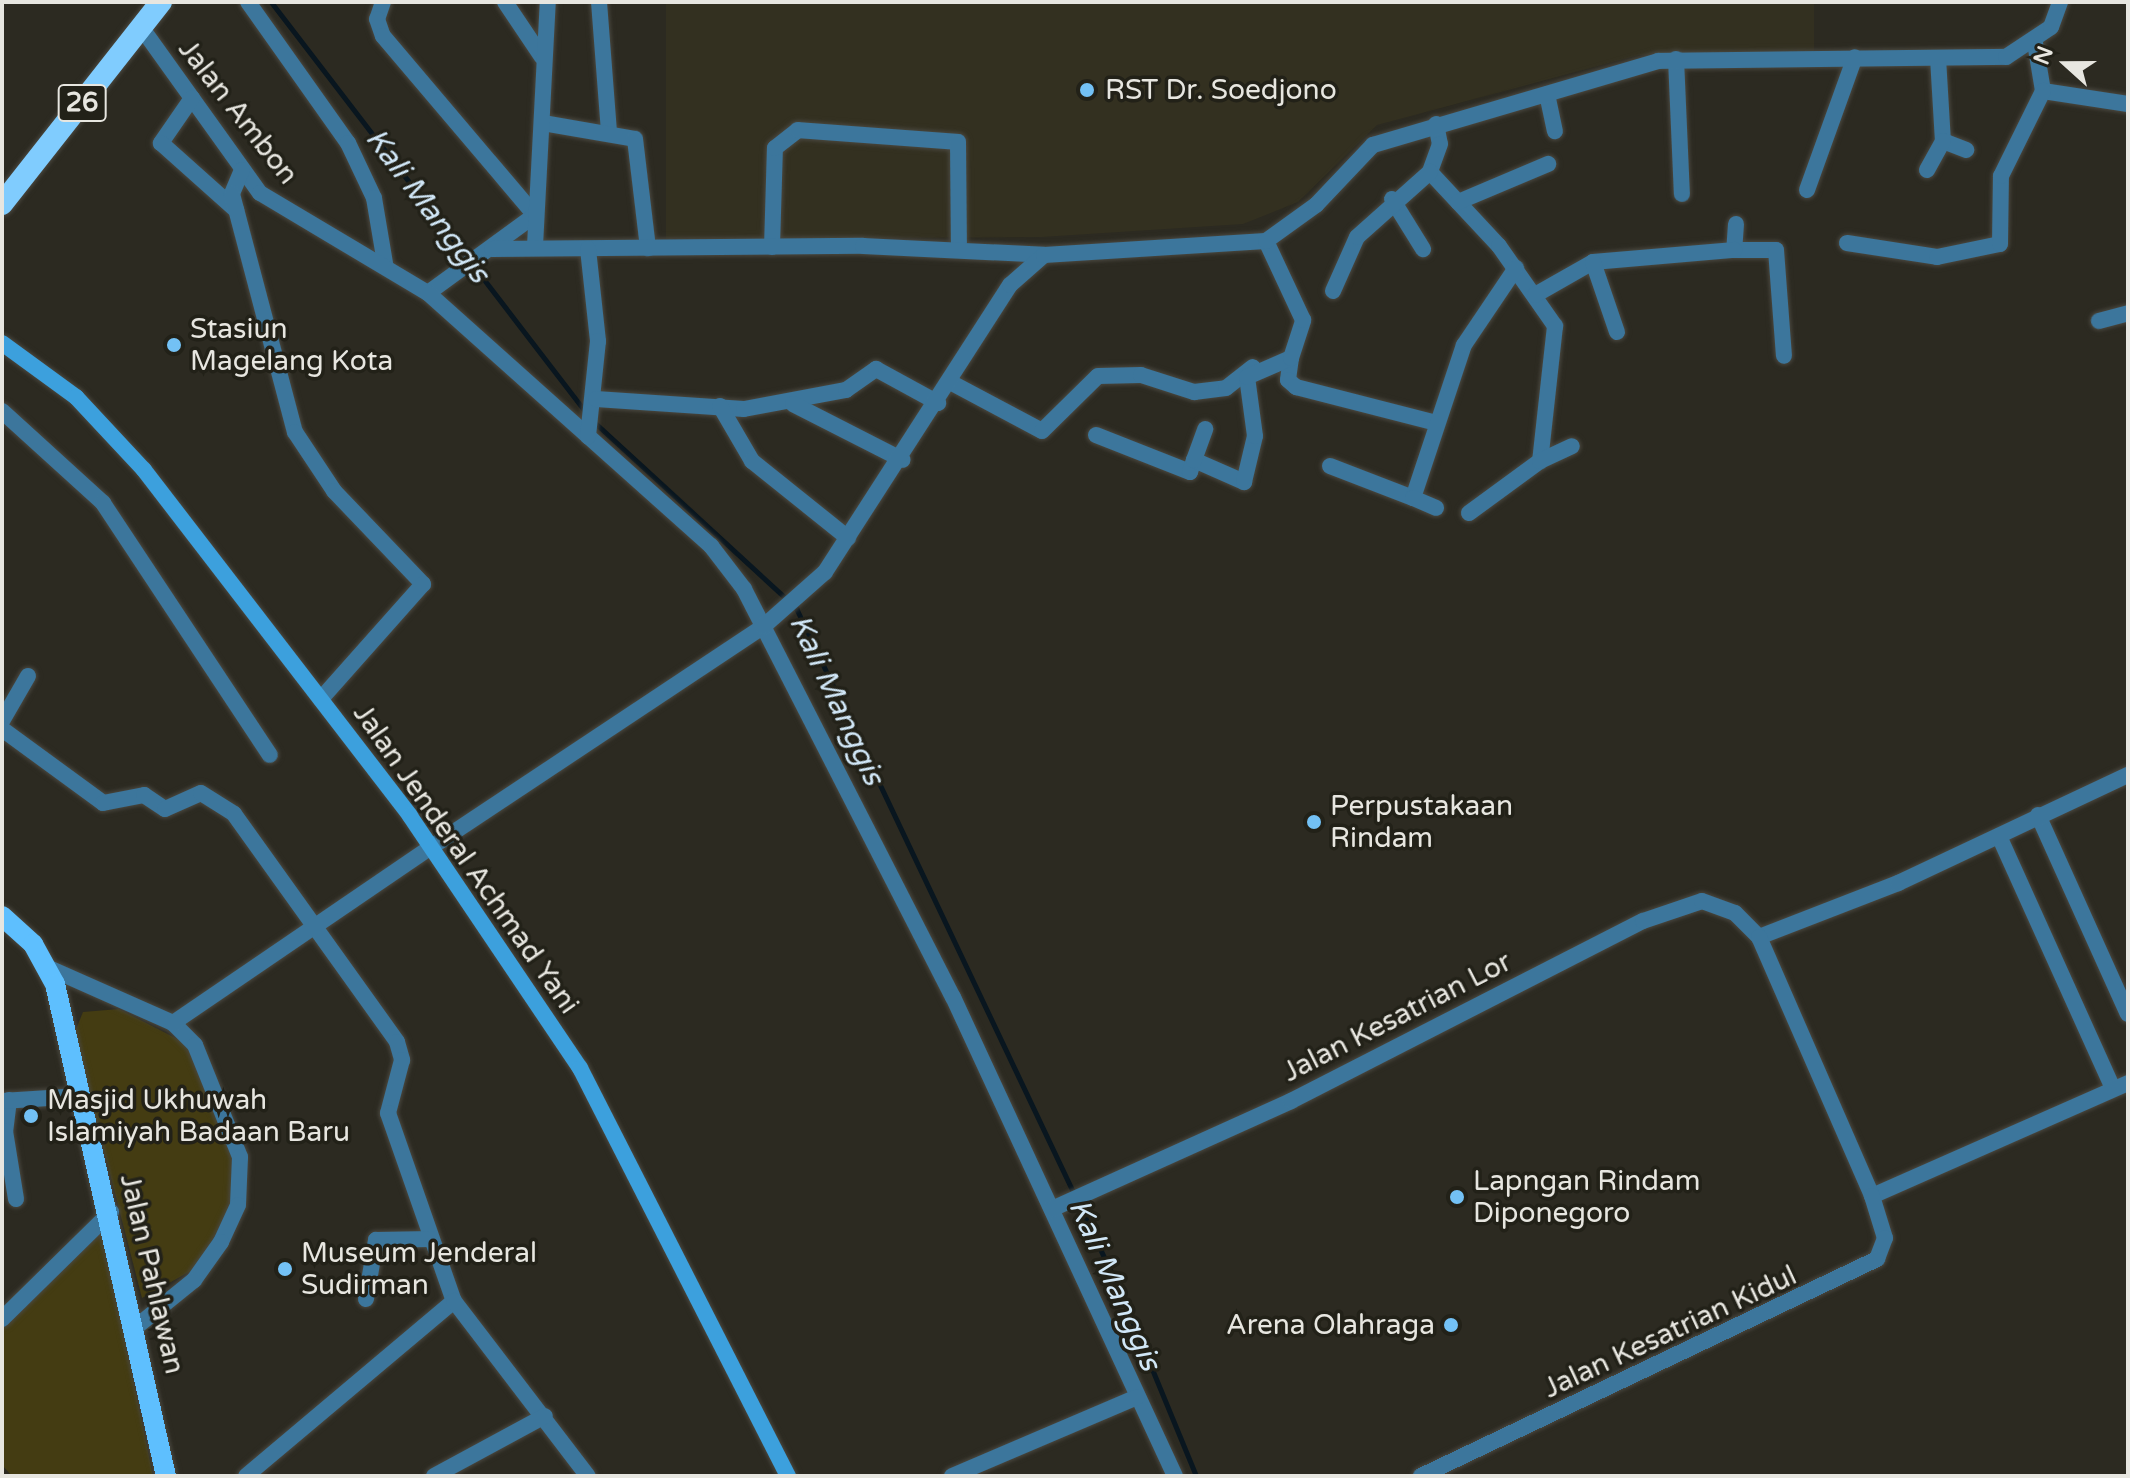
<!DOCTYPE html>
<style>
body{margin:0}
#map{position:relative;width:2130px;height:1478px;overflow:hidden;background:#2c2a21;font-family:"Varela Round",sans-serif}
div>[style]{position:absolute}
.built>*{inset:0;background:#333020}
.green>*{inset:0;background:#443c12}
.stream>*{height:5px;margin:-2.5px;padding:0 2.5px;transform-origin:2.5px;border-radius:2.5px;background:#09161f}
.roads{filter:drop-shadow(0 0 2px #4a4840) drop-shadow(0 0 2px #4a4840)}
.minor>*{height:16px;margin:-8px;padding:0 8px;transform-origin:8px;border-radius:8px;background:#3c769c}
.tertiary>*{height:16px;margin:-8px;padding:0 8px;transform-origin:8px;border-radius:8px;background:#3c769c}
.secondary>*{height:16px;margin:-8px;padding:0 8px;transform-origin:8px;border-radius:8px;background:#3ca0dd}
.primary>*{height:20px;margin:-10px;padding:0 10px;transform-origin:10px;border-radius:10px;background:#5ebffe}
.trunk>*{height:22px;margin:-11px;padding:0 11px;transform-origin:11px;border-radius:11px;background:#80ccfe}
.dots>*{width:22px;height:22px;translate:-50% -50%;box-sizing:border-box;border:4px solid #222118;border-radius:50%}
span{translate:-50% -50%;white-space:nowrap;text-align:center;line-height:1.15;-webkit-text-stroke:7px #222118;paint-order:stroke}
.shield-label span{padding:2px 6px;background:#222118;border:2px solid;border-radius:6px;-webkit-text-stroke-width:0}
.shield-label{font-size:26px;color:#e7e6e0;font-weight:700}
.poi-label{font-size:28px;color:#e7e6e0}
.left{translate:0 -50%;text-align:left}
.right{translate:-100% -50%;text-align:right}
.street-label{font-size:28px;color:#e7e6e0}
.water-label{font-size:30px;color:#d1e7f7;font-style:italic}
.frame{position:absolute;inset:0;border:4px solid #e7e6e0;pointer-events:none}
.north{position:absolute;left:2026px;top:24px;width:80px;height:80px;-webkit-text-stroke:6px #222118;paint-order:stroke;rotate:291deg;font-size:22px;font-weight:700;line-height:32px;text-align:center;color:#e7e6e0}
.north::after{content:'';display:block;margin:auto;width:28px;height:36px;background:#e7e6e0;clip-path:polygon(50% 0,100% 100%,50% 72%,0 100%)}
</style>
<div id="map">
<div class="built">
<div style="clip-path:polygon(666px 2px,1814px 2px,1814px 54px,1639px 55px,1377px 125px,1298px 202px,1243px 224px,1042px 237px,666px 239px)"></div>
</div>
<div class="green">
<div style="clip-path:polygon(119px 1009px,185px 1043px,208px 1076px,234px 1159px,234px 1200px,198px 1267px,142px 1298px,74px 1034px,83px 1012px)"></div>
<div style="clip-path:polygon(99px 1214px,153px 1476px,12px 1476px,2px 1465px,2px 1307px)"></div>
</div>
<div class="stream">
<div style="left:271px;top:2px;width:519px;rotate:52.51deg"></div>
<div style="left:594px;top:422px;width:275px;rotate:42.6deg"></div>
<div style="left:796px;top:608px;width:754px;rotate:64.62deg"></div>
<div style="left:1119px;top:1289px;width:202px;rotate:67.6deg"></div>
</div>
<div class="roads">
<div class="minor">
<div style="left:248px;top:2px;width:173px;rotate:54.7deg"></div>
<div style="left:348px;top:143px;width:61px;rotate:64.7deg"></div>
<div style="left:374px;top:198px;width:66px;rotate:80.4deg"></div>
<div style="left:383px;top:2px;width:18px;rotate:109deg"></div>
<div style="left:377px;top:19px;width:18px;rotate:71deg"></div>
<div style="left:383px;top:36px;width:235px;rotate:49.7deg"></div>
<div style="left:535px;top:215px;width:132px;rotate:143.9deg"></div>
<div style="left:505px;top:2px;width:66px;rotate:56.1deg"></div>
<div style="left:599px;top:2px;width:129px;rotate:85.6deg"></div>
<div style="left:141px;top:27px;width:204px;rotate:54.4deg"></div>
<div style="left:260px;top:193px;width:196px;rotate:30.8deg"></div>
<div style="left:428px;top:293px;width:380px;rotate:41.8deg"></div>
<div style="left:711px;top:546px;width:54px;rotate:52.5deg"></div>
<div style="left:744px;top:589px;width:458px;rotate:62.9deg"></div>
<div style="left:953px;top:997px;width:528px;rotate:65.13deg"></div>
<div style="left:2035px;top:43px;width:49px;rotate:80.5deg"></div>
<div style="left:2043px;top:91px;width:86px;rotate:8.7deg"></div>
<div style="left:1938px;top:58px;width:83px;rotate:86.6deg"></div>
<div style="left:1943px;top:141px;width:25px;rotate:21deg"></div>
<div style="left:1676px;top:59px;width:135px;rotate:87.5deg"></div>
<div style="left:1547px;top:94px;width:38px;rotate:78deg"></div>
<div style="left:192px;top:98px;width:55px;rotate:124.6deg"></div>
<div style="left:161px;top:143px;width:101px;rotate:41.8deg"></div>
<div style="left:543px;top:123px;width:93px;rotate:9.9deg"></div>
<div style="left:635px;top:139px;width:110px;rotate:83.2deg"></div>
<div style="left:1436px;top:124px;width:20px;rotate:79deg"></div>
<div style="left:1440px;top:144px;width:30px;rotate:110deg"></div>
<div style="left:1430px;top:172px;width:101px;rotate:47deg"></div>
<div style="left:1499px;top:246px;width:98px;rotate:55deg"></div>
<div style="left:1555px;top:326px;width:136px;rotate:96.3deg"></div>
<div style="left:1540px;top:461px;width:88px;rotate:143.8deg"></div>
<div style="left:242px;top:170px;width:26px;rotate:113deg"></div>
<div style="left:232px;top:194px;width:246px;rotate:75.2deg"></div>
<div style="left:295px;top:432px;width:71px;rotate:56.5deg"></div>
<div style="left:334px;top:491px;width:129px;rotate:46.3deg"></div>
<div style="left:423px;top:584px;width:154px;rotate:131.6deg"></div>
<div style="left:1927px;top:170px;width:33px;rotate:-61deg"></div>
<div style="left:1807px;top:190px;width:141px;rotate:-70.2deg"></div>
<div style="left:1392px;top:199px;width:59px;rotate:58.2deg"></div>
<div style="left:1458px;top:202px;width:98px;rotate:-22.9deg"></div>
<div style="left:1736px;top:224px;width:26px;rotate:94deg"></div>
<div style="left:1734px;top:250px;width:42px"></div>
<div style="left:1776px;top:250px;width:106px;rotate:85.7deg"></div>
<div style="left:1847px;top:243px;width:91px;rotate:8.8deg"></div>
<div style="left:1937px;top:257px;width:64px;rotate:-11.7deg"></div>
<div style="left:2000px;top:244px;width:68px;rotate:-89.2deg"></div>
<div style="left:2001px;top:176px;width:95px;rotate:-63.7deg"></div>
<div style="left:535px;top:246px;width:244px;rotate:-87deg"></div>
<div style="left:772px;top:247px;width:99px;rotate:-88.3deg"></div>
<div style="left:775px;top:148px;width:29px;rotate:-38deg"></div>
<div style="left:798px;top:130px;width:160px;rotate:4.3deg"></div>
<div style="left:958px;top:142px;width:108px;rotate:89.5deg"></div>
<div style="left:492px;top:249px;width:371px;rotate:-0.5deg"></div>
<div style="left:863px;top:246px;width:181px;rotate:2.8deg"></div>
<div style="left:588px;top:249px;width:93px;rotate:83.8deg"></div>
<div style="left:598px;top:341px;width:96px;rotate:96deg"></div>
<div style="left:1593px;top:262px;width:142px;rotate:-4.9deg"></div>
<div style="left:1333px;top:291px;width:59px;rotate:-66deg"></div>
<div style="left:1357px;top:237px;width:98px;rotate:-41.7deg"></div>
<div style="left:1535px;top:295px;width:67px;rotate:-29.6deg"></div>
<div style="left:1593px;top:262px;width:74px;rotate:71.1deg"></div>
<div style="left:2099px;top:321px;width:30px;rotate:-15deg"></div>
<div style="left:1291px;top:358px;width:22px;rotate:98deg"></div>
<div style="left:1288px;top:380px;width:11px;rotate:41deg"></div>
<div style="left:1296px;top:387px;width:145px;rotate:14.4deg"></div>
<div style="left:950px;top:382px;width:104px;rotate:28deg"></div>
<div style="left:1042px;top:431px;width:78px;rotate:-44.5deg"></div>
<div style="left:1098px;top:376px;width:43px;rotate:-1.3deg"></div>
<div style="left:1141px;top:375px;width:56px;rotate:17.8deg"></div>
<div style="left:1194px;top:392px;width:32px;rotate:-7deg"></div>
<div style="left:1226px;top:388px;width:34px;rotate:-38deg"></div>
<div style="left:596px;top:399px;width:148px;rotate:3.9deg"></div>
<div style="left:744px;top:409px;width:104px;rotate:-10.6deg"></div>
<div style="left:846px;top:390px;width:37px;rotate:-35deg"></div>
<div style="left:876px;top:369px;width:71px;rotate:28.7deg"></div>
<div style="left:793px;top:404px;width:123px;rotate:27deg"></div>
<div style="left:720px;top:406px;width:64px;rotate:59.8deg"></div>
<div style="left:752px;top:461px;width:123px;rotate:38.7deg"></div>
<div style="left:2px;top:411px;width:137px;rotate:42.3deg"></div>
<div style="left:103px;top:503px;width:302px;rotate:56.5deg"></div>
<div style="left:1096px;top:435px;width:101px;rotate:21.5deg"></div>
<div style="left:1190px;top:472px;width:13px;rotate:-72deg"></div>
<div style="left:1194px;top:460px;width:55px;rotate:23.7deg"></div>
<div style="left:1244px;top:482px;width:47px;rotate:-76.6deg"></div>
<div style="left:1255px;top:436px;width:60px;rotate:-97.7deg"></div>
<div style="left:1247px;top:377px;width:48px;rotate:-23.4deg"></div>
<div style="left:1291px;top:358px;width:40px;rotate:-72deg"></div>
<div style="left:1303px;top:320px;width:87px;rotate:-115.1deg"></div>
<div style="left:1194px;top:460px;width:33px;rotate:-70deg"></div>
<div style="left:1540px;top:461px;width:35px;rotate:-25deg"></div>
<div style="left:1330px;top:466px;width:89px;rotate:21.1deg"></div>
<div style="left:1413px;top:498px;width:161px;rotate:-71.6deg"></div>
<div style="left:1464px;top:345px;width:93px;rotate:-56deg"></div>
<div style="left:1413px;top:498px;width:25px;rotate:23deg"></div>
<div style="left:2px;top:721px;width:52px;rotate:-60deg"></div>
<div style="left:2px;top:729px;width:125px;rotate:36.2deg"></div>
<div style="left:103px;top:803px;width:42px;rotate:-11deg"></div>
<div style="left:144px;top:795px;width:25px;rotate:34deg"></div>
<div style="left:165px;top:809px;width:39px;rotate:-24deg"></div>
<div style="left:201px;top:793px;width:39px;rotate:32deg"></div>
<div style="left:234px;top:814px;width:280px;rotate:54.4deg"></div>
<div style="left:397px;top:1042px;width:19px;rotate:74deg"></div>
<div style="left:402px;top:1060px;width:55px;rotate:104.8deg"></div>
<div style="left:388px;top:1113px;width:199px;rotate:70.7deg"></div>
<div style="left:2038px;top:815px;width:218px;rotate:65.7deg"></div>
<div style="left:1999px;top:836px;width:277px;rotate:65.7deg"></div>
<div style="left:1759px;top:937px;width:149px;rotate:-21.2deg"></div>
<div style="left:1898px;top:883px;width:254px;rotate:-25.2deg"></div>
<div style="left:49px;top:968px;width:136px;rotate:23.9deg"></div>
<div style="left:173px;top:1023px;width:31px;rotate:45deg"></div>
<div style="left:195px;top:1045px;width:121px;rotate:68.1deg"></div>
<div style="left:240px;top:1157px;width:48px;rotate:92.4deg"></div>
<div style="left:238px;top:1205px;width:41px;rotate:114.7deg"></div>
<div style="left:221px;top:1242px;width:47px;rotate:125.4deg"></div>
<div style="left:194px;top:1280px;width:75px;rotate:141deg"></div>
<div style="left:173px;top:1023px;width:311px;rotate:-34.3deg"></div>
<div style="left:9px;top:1100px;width:31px;rotate:97deg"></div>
<div style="left:5px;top:1131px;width:69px;rotate:80.8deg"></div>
<div style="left:2px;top:1101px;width:78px;rotate:-3.7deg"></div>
<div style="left:1872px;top:1196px;width:280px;rotate:-23.8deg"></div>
<div style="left:1052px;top:1209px;width:262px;rotate:-24.3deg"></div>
<div style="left:1291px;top:1101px;width:395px;rotate:-27.1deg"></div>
<div style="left:1643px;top:921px;width:62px;rotate:-18.7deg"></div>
<div style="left:1702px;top:901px;width:35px;rotate:20deg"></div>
<div style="left:1735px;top:913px;width:34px;rotate:45deg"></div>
<div style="left:1759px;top:937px;width:283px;rotate:66.4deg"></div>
<div style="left:1872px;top:1196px;width:44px;rotate:72.8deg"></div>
<div style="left:1885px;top:1238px;width:22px;rotate:111deg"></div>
<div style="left:1877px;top:1259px;width:505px;rotate:154.55deg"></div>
<div style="left:366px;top:1299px;width:60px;rotate:-80.4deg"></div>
<div style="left:376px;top:1240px;width:55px;rotate:-1deg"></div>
<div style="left:2px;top:1319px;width:153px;rotate:-44.5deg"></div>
<div style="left:246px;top:1476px;width:272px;rotate:-40.1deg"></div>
<div style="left:454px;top:1301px;width:220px;rotate:52.6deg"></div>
<div style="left:434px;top:1476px;width:126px;rotate:-28.4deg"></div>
<div style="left:952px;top:1476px;width:201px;rotate:-23.1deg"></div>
</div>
<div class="tertiary">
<div style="left:430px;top:848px;width:401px;rotate:-33.6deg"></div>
<div style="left:764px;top:626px;width:81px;rotate:-41.5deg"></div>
<div style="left:825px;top:572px;width:341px;rotate:-57.2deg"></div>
<div style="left:1010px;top:285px;width:45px;rotate:-41.4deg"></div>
<div style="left:1044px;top:255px;width:222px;rotate:-3.6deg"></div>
<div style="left:1266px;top:241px;width:62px;rotate:-35.8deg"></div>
<div style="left:1316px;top:205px;width:83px;rotate:-46.5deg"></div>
<div style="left:1373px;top:145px;width:297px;rotate:-16.4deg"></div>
<div style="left:1658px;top:61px;width:348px;rotate:-0.7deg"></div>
<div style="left:2006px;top:57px;width:54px;rotate:-33.7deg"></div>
<div style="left:2051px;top:27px;width:27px;rotate:-70deg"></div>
</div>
<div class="secondary">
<div style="left:2px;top:343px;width:92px;rotate:36.1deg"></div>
<div style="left:76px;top:397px;width:100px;rotate:47deg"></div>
<div style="left:144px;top:470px;width:436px;rotate:52.4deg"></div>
<div style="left:410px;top:816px;width:304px;rotate:56deg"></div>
<div style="left:580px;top:1068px;width:458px;rotate:63deg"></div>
</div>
<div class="primary">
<div style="left:2px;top:916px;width:42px;rotate:42.1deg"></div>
<div style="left:33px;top:944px;width:46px;rotate:61.2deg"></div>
<div style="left:55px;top:984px;width:504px;rotate:77.29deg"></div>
</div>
<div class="trunk">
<div style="left:2px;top:204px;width:257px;rotate:-51.8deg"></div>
</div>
</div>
<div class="dots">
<div style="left:1087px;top:90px;background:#73c1f5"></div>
<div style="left:174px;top:345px;background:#73c1f5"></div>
<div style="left:1314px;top:822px;background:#73c1f5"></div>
<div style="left:31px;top:1116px;background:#73c1f5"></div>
<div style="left:1457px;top:1197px;background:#73c1f5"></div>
<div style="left:285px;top:1269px;background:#73c1f5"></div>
<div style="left:1451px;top:1325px;background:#73c1f5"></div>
</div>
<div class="shield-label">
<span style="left:82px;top:103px">26</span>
</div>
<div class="poi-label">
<span class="left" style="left:1105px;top:90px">RST Dr. Soedjono</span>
<span class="left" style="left:190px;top:345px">Stasiun<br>Magelang Kota</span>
<span class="left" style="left:1330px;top:822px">Perpustakaan<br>Rindam</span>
<span class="left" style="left:47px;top:1116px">Masjid Ukhuwah<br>Islamiyah Badaan Baru</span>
<span class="left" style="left:1473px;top:1197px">Lapngan Rindam<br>Diponegoro</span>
<span class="left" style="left:301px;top:1269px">Museum Jenderal<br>Sudirman</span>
<span class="right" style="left:1435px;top:1325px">Arena Olahraga</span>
</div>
<div class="street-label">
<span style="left:238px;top:112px;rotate:52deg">Jalan Ambon</span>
<span style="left:466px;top:859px;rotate:55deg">Jalan Jenderal Achmad Yani</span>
<span style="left:1397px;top:1017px;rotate:-27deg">Jalan Kesatrian Lor</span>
<span style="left:152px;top:1274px;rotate:77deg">Jalan Pahlawan</span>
<span style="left:1670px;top:1332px;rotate:-25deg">Jalan Kesatrian Kidul</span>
</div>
<div class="water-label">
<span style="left:427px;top:206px;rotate:53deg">Kali Manggis</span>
<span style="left:836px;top:700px;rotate:65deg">Kali Manggis</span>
<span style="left:1114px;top:1285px;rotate:66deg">Kali Manggis</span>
</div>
<div class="frame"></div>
<div class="north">N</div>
</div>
